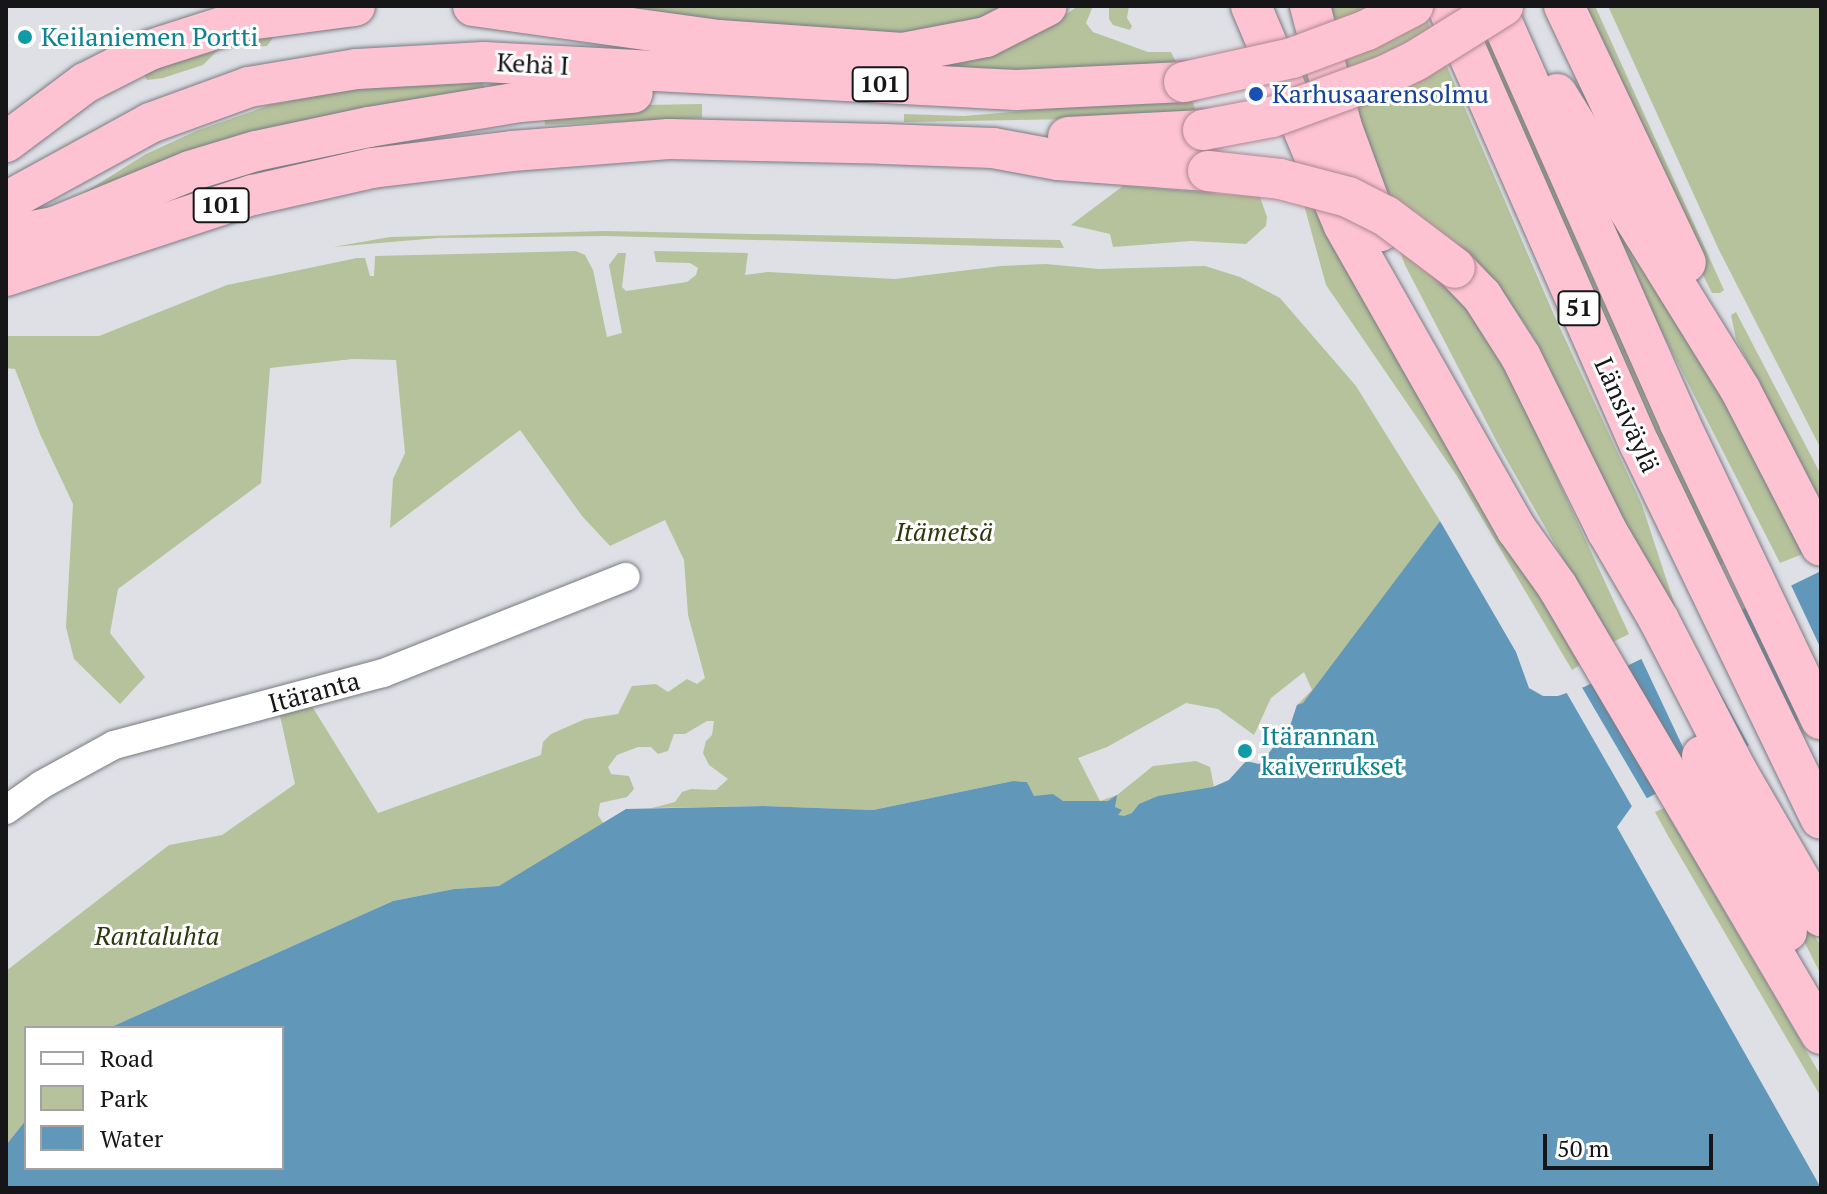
<!DOCTYPE html>
<meta charset="utf-8">
<style>
body{margin:0}
#map{position:relative;width:1827px;height:1194px;overflow:hidden;background:#dee0e6;font-family:"PT Serif",serif}
div>[style]{position:absolute}
.green>*{inset:0;background:#b6c29c}
.water>*{inset:0;background:#6198ba}
.pier>*{inset:0;background:#dee0e6}
.roads{filter:drop-shadow(0 0 2px #7a7b81) drop-shadow(0 0 2px #7a7b81)}
.minor>*{height:28px;margin:-14px;padding:0 14px;transform-origin:14px;border-radius:14px;background:#fff}
.highway>*{height:40px;margin:-20px;padding:0 20px;transform-origin:20px;border-radius:20px;background:#fec3d2}
.bridges{filter:drop-shadow(0 0 2px #ad8691) drop-shadow(0 0 2px #ad8691)}
.highway-bridge>*{height:40px;margin:-20px;padding:0 20px;transform-origin:20px;border-radius:20px;background:#fec3d2}
.dots>*{width:22px;height:22px;translate:-50% -50%;box-sizing:border-box;border:4px solid #fff;border-radius:50%}
span{translate:-50% -50%;white-space:nowrap;text-align:center;line-height:1.15;-webkit-text-stroke:6px #fff;paint-order:stroke}
.shield-label span{padding:2px 6px;background:#fff;border:2px solid;border-radius:6px;-webkit-text-stroke-width:0}
.shield-label{font-size:24px;color:#161618;font-weight:700}
.culture-label{font-size:26px;color:#0d838f}
.left{translate:0 -50%;text-align:left}
.street-label{font-size:26px;color:#161618}
.transit-label{font-size:26px;color:#164399}
.park-label{font-size:26px;color:#2e370e;font-style:italic}
.frame{position:absolute;inset:0;border:8px solid #161618;pointer-events:none}
.legend{position:absolute;left:24px;top:1026px;width:260px;height:144px;box-sizing:border-box;background:#fff;border:2px solid #a2a2a3;margin:0;padding:10px 14px;list-style:none;font-size:24px;color:#161618}
.legend li{display:flex;align-items:center;gap:16px;height:40px}
.legend b{width:40px;border:2px solid #a2a2a3}
.scale{position:absolute;left:1543px;top:1134px;width:170px;height:36px;box-sizing:border-box;border:4px solid #161618;border-top:0;padding-left:10px;font-size:24px;line-height:28px;white-space:nowrap;color:#161618;-webkit-text-stroke:6px #fff;paint-order:stroke}
</style>
<div id="map">
<div class="green">
<div style="clip-path:polygon(564px 6px,1009px 6px,984px 18px,902px 33px,821px 30px)"></div>
<div style="clip-path:polygon(1078px 6px,1093px 6px,1086px 23px,1093px 32px,1148px 52px,1171px 52px,1176px 62px,1064px 71px,941px 70px,941px 64px,1040px 32px)"></div>
<div style="clip-path:polygon(1109px 6px,1129px 6px,1127px 18px,1132px 26px,1130px 30px,1113px 25px,1109px 19px)"></div>
<div style="clip-path:polygon(1322px 6px,1421px 6px,1554px 315px,1642px 505px,1677px 612px,1673px 621px,1534px 338px,1502px 291px,1468px 253px,1414px 211px,1401px 209px,1442px 282px,1468px 309px,1494px 348px,1529px 417px,1629px 634px,1611px 643px,1500px 448px,1405px 265px,1356px 133px)"></div>
<div style="clip-path:polygon(1464px 6px,1475px 6px,1600px 295px,1724px 561px,1720px 566px,1715px 564px)"></div>
<div style="clip-path:polygon(1576px 6px,1595px 6px,1724px 290px,1720px 293px,1712px 293px,1660px 188px)"></div>
<div style="clip-path:polygon(1608px 6px,1821px 6px,1821px 449px,1719px 250px)"></div>
<div style="clip-path:polygon(359px 20px,350px 28px,274px 36px,267px 46px,219px 49px,203px 65px,163px 78px,147px 80px,143px 73px,257px 35px)"></div>
<div style="clip-path:polygon(482px 82px,487px 91px,375px 107px,267px 128px,66px 204px,146px 154px,196px 131px,270px 105px,361px 87px)"></div>
<div style="clip-path:polygon(1190px 97px,1199px 117px,904px 122px,904px 114px,964px 116px)"></div>
<div style="clip-path:polygon(702px 104px,702px 118px,545px 125px,544px 111px,585px 106px)"></div>
<div style="clip-path:polygon(1593px 174px,1661px 282px,1805px 553px,1780px 563px,1623px 256px)"></div>
<div style="clip-path:polygon(1123px 186px,1260px 197px,1267px 217px,1266px 226px,1246px 244px,1191px 241px,1113px 247px,1110px 234px,1071px 225px)"></div>
<div style="clip-path:polygon(1301px 194px,1317px 207px,1580px 665px,1572px 670px,1457px 476px,1326px 285px)"></div>
<div style="clip-path:polygon(605px 231px,1060px 240px,1064px 248px,605px 236px,438px 238px,333px 247px,390px 237px)"></div>
<div style="clip-path:polygon(576px 251px,585px 255px,593px 270px,607px 337px,622px 333px,609px 265px,618px 253px,626px 253px,622px 287px,626px 291px,687px 282px,696px 275px,698px 268px,690px 263px,656px 262px,654px 251px,748px 253px,745px 275px,768px 272px,895px 279px,1001px 266px,1046px 264px,1099px 269px,1205px 266px,1240px 277px,1280px 298px,1356px 386px,1440px 521px,1291px 723px,1297px 705px,1312px 690px,1304px 672px,1271px 698px,1254px 735px,1218px 709px,1186px 703px,1107px 747px,1078px 758px,1100px 801px,1117px 795px,1153px 766px,1196px 761px,1210px 767px,1214px 787px,1229px 780px,1237px 771px,1267px 819px,1041px 822px,1027px 782px,1013px 781px,873px 810px,763px 806px,652px 808px,675px 802px,682px 792px,691px 789px,716px 790px,728px 779px,709px 765px,703px 753px,706px 741px,712px 735px,714px 721px,707px 721px,685px 734px,674px 734px,668px 751px,658px 754px,651px 747px,638px 747px,617px 755px,608px 767px,611px 774px,629px 776px,634px 789px,627px 797px,600px 803px,598px 815px,604px 824px,499px 886px,454px 889px,393px 901px,109px 1028px,26px 1028px,26px 1120px,6px 1145px,6px 971px,169px 845px,222px 835px,295px 784px,279px 711px,310px 703px,378px 813px,541px 755px,543px 742px,551px 734px,585px 719px,618px 714px,632px 686px,656px 684px,668px 692px,687px 679px,697px 684px,705px 678px,688px 615px,684px 560px,665px 520px,610px 546px,582px 516px,520px 430px,390px 528px,393px 479px,405px 453px,396px 360px,353px 359px,270px 368px,261px 483px,118px 589px,110px 633px,145px 677px,120px 704px,74px 659px,66px 627px,73px 504px,40px 434px,15px 369px,6px 368px,6px 336px,99px 336px,227px 285px,357px 258px,365px 258px,370px 276px,374px 276px,375px 256px)"></div>
<div style="clip-path:polygon(1736px 312px,1821px 475px,1821px 501px,1736px 339px,1731px 315px)"></div>
<div style="clip-path:polygon(1664px 808px,1821px 1076px,1821px 1097px,1667px 834px,1655px 812px)"></div>
<div style="clip-path:polygon(1752px 837px,1821px 946px,1821px 975px)"></div>
</div>
<div class="water">
<div style="clip-path:polygon(1440px 521px,1516px 652px,1529px 688px,1543px 696px,1558px 696px,1584px 687px,1821px 571px,1821px 708px,1632px 806px,1617px 827px,1821px 1188px,6px 1188px,6px 1145px,26px 1120px,26px 1168px,282px 1168px,282px 1028px,109px 1028px,393px 901px,454px 889px,499px 886px,626px 809px,763px 806px,873px 810px,1013px 781px,1027px 782px,1034px 796px,1053px 794px,1063px 801px,1108px 801px,1117px 795px,1115px 807px,1122px 810px,1118px 815px,1124px 816px,1132px 813px,1139px 804px,1158px 796px,1213px 787px,1229px 780px,1246px 761px,1259px 764px,1263px 761px,1291px 723px,1297px 705px,1303px 703px)"></div>
</div>
<div class="pier">
<div style="clip-path:polygon(1790px 583px,1821px 649px,1821px 713px,1802px 723px,1744px 605px)"></div>
<div style="clip-path:polygon(1738px 608px,1795px 726px,1751px 749px,1687px 633px)"></div>
<div style="clip-path:polygon(1681px 636px,1744px 753px,1697px 777px,1640px 656px)"></div>
<div style="clip-path:polygon(1580px 684px,1649px 802px,1634px 810px,1565px 690px)"></div>
</div>
<div class="roads">
<div class="minor">
<div style="left:6px;top:810px;width:43px;rotate:-35.5deg"></div>
<div style="left:41px;top:785px;width:83px;rotate:-28.7deg"></div>
<div style="left:114px;top:745px;width:278px;rotate:-15deg"></div>
<div style="left:383px;top:673px;width:261px;rotate:-21.6deg"></div>
</div>
<div class="highway">
<div style="left:473px;top:6px;width:248px;rotate:7.9deg"></div>
<div style="left:719px;top:40px;width:184px;rotate:4deg"></div>
<div style="left:903px;top:53px;width:85px;rotate:-10.9deg"></div>
<div style="left:986px;top:37px;width:68px;rotate:-26.9deg"></div>
<div style="left:1251px;top:6px;width:237px;rotate:67.1deg"></div>
<div style="left:1343px;top:224px;width:352px;rotate:60.4deg"></div>
<div style="left:1517px;top:530px;width:69px;rotate:54.5deg"></div>
<div style="left:1557px;top:586px;width:520px;rotate:59.49deg"></div>
<div style="left:1310px;top:6px;width:125px;rotate:75.2deg"></div>
<div style="left:1342px;top:127px;width:111px;rotate:69.9deg"></div>
<div style="left:1447px;top:6px;width:480px;rotate:66.3deg"></div>
<div style="left:1640px;top:445px;width:415px;rotate:64.2deg"></div>
<div style="left:1495px;top:6px;width:457px;rotate:66.1deg"></div>
<div style="left:1680px;top:424px;width:327px;rotate:64.5deg"></div>
<div style="left:1564px;top:6px;width:284px;rotate:64.6deg"></div>
<div style="left:1557px;top:94px;width:349px;rotate:58.2deg"></div>
<div style="left:1741px;top:391px;width:174px;rotate:62.7deg"></div>
<div style="left:1068px;top:137px;width:135px;rotate:-3deg"></div>
<div style="left:6px;top:142px;width:99px;rotate:-36.8deg"></div>
<div style="left:85px;top:83px;width:73px;rotate:-26.9deg"></div>
<div style="left:150px;top:50px;width:96px;rotate:-17.7deg"></div>
<div style="left:241px;top:21px;width:115px;rotate:-7.5deg"></div>
<div style="left:6px;top:202px;width:164px;rotate:-28.7deg"></div>
<div style="left:150px;top:123px;width:105px;rotate:-20deg"></div>
<div style="left:249px;top:87px;width:109px;rotate:-9.5deg"></div>
<div style="left:357px;top:69px;width:127px;rotate:-3.2deg"></div>
<div style="left:484px;top:62px;width:533px;rotate:3.01deg"></div>
<div style="left:1016px;top:90px;width:168px;rotate:-2.7deg"></div>
<div style="left:6px;top:236px;width:49px;rotate:-10.6deg"></div>
<div style="left:54px;top:227px;width:147px;rotate:-22.4deg"></div>
<div style="left:190px;top:171px;width:69px;rotate:-16.9deg"></div>
<div style="left:256px;top:151px;width:116px;rotate:-12deg"></div>
<div style="left:369px;top:127px;width:153px;rotate:-9.4deg"></div>
<div style="left:520px;top:102px;width:113px;rotate:-4.6deg"></div>
<div style="left:1455px;top:268px;width:39px;rotate:46deg"></div>
<div style="left:1482px;top:296px;width:72px;rotate:57.4deg"></div>
<div style="left:1521px;top:357px;width:194px;rotate:63.7deg"></div>
<div style="left:1607px;top:531px;width:103px;rotate:59.7deg"></div>
<div style="left:1659px;top:620px;width:170px;rotate:62.7deg"></div>
<div style="left:1737px;top:771px;width:168px;rotate:59.9deg"></div>
<div style="left:6px;top:276px;width:260px;rotate:-18.2deg"></div>
<div style="left:253px;top:195px;width:122px;rotate:-12.8deg"></div>
<div style="left:372px;top:168px;width:141px;rotate:-6.9deg"></div>
<div style="left:512px;top:151px;width:157px;rotate:-4.4deg"></div>
<div style="left:669px;top:139px;width:215px;rotate:1.3deg"></div>
<div style="left:884px;top:144px;width:109px;rotate:2.1deg"></div>
<div style="left:993px;top:148px;width:66px;rotate:10.5deg"></div>
<div style="left:1058px;top:160px;width:150px;rotate:4.2deg"></div>
<div style="left:1702px;top:756px;width:195px;rotate:64.2deg"></div>
</div>
</div>
<div class="bridges">
<div class="highway-bridge">
<div style="left:1184px;top:82px;width:111px;rotate:-12.5deg"></div>
<div style="left:1292px;top:58px;width:80px;rotate:-20.5deg"></div>
<div style="left:1367px;top:30px;width:52px;rotate:-27.6deg"></div>
<div style="left:1203px;top:130px;width:70px;rotate:-10.7deg"></div>
<div style="left:1272px;top:117px;width:121px;rotate:-20.2deg"></div>
<div style="left:1386px;top:75px;width:32px;rotate:-26deg"></div>
<div style="left:1415px;top:61px;width:104px;rotate:-32deg"></div>
<div style="left:1208px;top:171px;width:72px;rotate:6.3deg"></div>
<div style="left:1280px;top:179px;width:70px;rotate:14.8deg"></div>
<div style="left:1348px;top:197px;width:42px;rotate:26.6deg"></div>
<div style="left:1386px;top:216px;width:86px;rotate:37deg"></div>
</div>
</div>
<div class="dots">
<div style="left:25px;top:37px;background:#0f9aa8"></div>
<div style="left:1256px;top:94px;background:#1a4fb4"></div>
<div style="left:1245px;top:751px;background:#0f9aa8"></div>
</div>
<div class="shield-label">
<span style="left:880px;top:84px">101</span>
<span style="left:221px;top:205px">101</span>
<span style="left:1579px;top:308px">51</span>
</div>
<div class="culture-label">
<span class="left" style="left:41px;top:37px">Keilaniemen Portti</span>
<span class="left" style="left:1261px;top:751px">Itärannan<br>kaiverrukset</span>
</div>
<div class="street-label">
<span style="left:533px;top:64px;rotate:3deg">Kehä I</span>
<span style="left:1627px;top:415px;rotate:66deg">Länsiväylä</span>
<span style="left:314px;top:692px;rotate:-15deg">Itäranta</span>
</div>
<div class="transit-label">
<span class="left" style="left:1272px;top:94px">Karhusaarensolmu</span>
</div>
<div class="park-label">
<span style="left:944px;top:532px">Itämetsä</span>
<span style="left:157px;top:936px">Rantaluhta</span>
</div>
<div class="frame"></div>
<ul class="legend">
<li><b style="height:10px;background:#fff"></b>Road</li>
<li><b style="height:22px;background:#b6c29c"></b>Park</li>
<li><b style="height:22px;background:#6198ba"></b>Water</li>
</ul>
<div class="scale">50 m</div>
</div>
